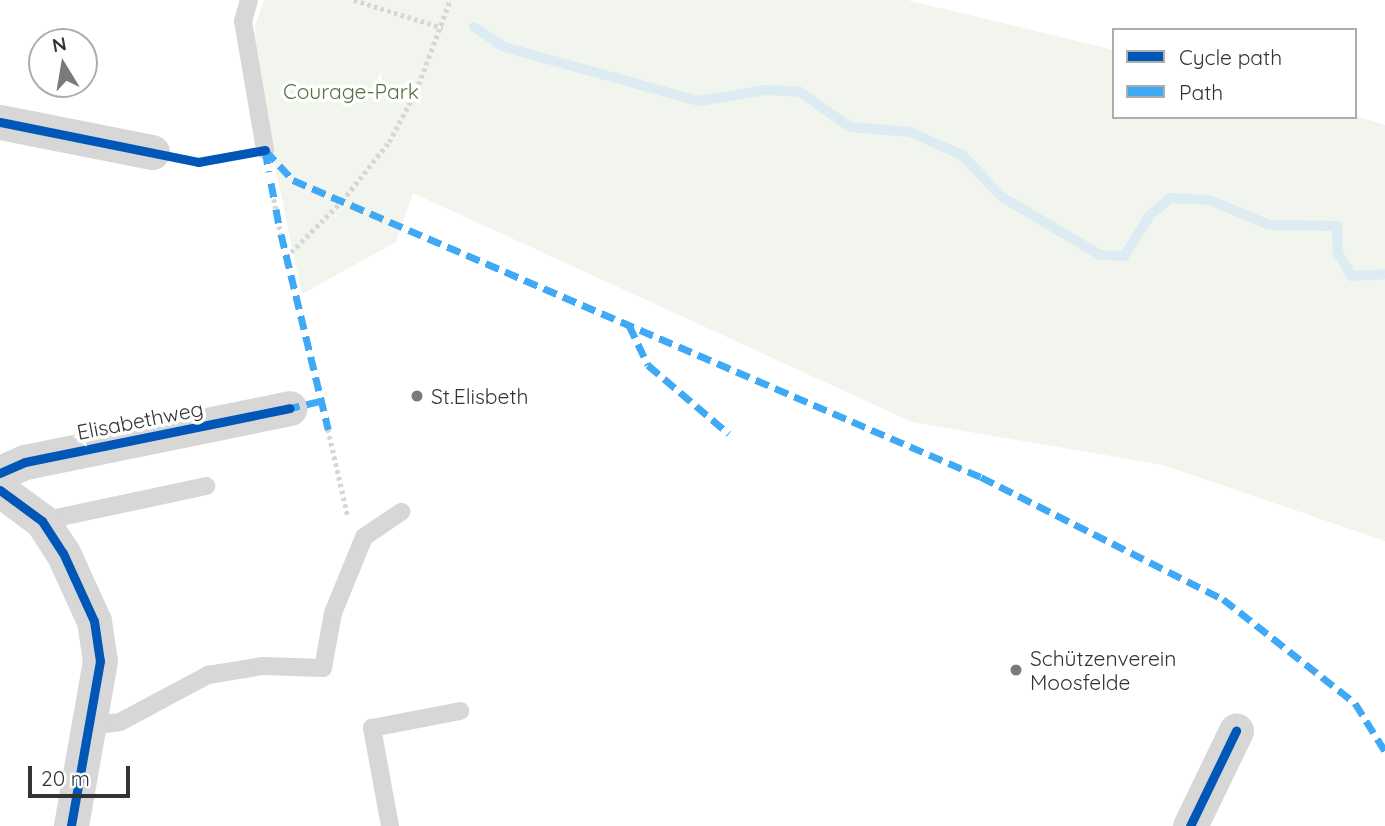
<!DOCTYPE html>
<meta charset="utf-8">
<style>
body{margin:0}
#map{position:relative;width:1385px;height:826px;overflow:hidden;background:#fff;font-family:Quicksand,sans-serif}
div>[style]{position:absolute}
.green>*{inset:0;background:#f1f5ed}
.stream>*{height:10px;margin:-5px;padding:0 5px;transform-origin:5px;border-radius:5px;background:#ddebf3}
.path>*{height:4.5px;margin-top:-2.25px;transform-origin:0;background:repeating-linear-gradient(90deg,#d6d6d6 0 3.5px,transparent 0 7px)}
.lane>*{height:18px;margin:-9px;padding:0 9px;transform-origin:9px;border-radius:9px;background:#d7d7d7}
.street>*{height:35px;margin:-17.5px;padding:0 17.5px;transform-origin:17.5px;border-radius:17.5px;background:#d7d7d7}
.quiet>*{height:7px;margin-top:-3.5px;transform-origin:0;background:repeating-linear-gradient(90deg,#3fa9f5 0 14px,transparent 0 21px)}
.cycleway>*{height:9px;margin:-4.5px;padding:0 4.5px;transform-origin:4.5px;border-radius:4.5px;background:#0057b8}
.dots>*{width:19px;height:19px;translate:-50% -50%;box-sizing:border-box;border:4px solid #fff;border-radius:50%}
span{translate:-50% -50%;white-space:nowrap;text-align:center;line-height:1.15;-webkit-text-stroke:7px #fff;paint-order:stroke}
.park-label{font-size:21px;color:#56703f}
.poi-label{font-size:21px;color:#333}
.left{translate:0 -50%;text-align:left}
.street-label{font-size:21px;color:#333}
.legend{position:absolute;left:1112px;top:28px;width:245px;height:91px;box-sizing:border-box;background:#fff;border:2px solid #adadad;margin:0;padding:9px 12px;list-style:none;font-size:21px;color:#333}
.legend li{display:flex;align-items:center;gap:14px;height:35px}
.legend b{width:35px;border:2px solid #adadad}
.north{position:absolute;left:28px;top:28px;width:70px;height:70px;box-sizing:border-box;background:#fff;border:2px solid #adadad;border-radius:50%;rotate:349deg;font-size:19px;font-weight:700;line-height:28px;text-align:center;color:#333}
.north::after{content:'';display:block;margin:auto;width:24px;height:32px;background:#7a7a7a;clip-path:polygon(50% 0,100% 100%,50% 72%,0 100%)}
.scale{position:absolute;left:28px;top:766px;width:102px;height:32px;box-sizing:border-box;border:4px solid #333;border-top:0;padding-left:9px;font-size:21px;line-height:24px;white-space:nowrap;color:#333;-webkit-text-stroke:5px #fff;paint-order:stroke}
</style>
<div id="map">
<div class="green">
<div style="clip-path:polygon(264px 0,907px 0,1114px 50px,1114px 117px,1355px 116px,1385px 125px,1385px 541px,1163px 465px,912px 422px,413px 193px,396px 242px,302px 294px,257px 81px,255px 26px)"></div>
</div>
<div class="stream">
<div style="left:474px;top:27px;width:36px;rotate:34deg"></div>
<div style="left:504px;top:47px;width:202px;rotate:15.5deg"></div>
<div style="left:699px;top:101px;width:67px;rotate:-9.5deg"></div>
<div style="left:765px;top:90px;width:35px;rotate:3deg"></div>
<div style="left:800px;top:92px;width:61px;rotate:35deg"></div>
<div style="left:850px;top:127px;width:60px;rotate:4.8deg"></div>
<div style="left:910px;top:132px;width:57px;rotate:23.9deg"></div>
<div style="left:962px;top:155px;width:58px;rotate:46.4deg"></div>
<div style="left:1002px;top:197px;width:114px;rotate:30.6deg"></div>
<div style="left:1100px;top:255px;width:24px;rotate:2deg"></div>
<div style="left:1124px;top:256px;width:49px;rotate:-57.6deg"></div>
<div style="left:1150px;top:215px;width:26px;rotate:-40deg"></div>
<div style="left:1170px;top:198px;width:40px;rotate:2.9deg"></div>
<div style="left:1210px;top:200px;width:64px;rotate:23deg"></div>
<div style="left:1269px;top:225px;width:68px;rotate:0.8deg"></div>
<div style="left:1337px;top:226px;width:27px;rotate:88deg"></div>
<div style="left:1338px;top:253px;width:27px;rotate:59deg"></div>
<div style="left:1352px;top:276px;width:33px;rotate:-3deg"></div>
</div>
<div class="path">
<div style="left:354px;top:0;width:93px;rotate:17.5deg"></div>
<div style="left:274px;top:199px;width:10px;rotate:79deg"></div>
<div style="left:279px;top:226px;width:8px;rotate:76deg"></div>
<div style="left:286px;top:257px;width:79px;rotate:-45deg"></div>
<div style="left:342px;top:201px;width:75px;rotate:-51.5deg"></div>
<div style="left:389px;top:142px;width:58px;rotate:-62.1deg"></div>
<div style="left:416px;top:91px;width:97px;rotate:-69.5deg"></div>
<div style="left:328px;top:429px;width:89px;rotate:77.1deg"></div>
</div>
<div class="lane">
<div style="left:249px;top:0;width:22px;rotate:106deg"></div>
<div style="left:243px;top:21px;width:131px;rotate:80.3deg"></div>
<div style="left:42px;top:521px;width:168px;rotate:-12deg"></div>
<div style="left:91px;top:726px;width:29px;rotate:-8deg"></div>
<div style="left:120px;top:722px;width:100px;rotate:-28.1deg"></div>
<div style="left:208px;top:675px;width:56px;rotate:-9.3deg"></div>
<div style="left:263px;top:666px;width:60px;rotate:1.9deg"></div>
<div style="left:323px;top:668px;width:56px;rotate:-79.7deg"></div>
<div style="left:333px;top:613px;width:82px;rotate:-67.8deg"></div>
<div style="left:364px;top:537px;width:45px;rotate:-34deg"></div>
<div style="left:390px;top:826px;width:100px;rotate:-100.4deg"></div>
<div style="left:372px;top:728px;width:90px;rotate:-10.9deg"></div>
</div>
<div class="street">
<div style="left:0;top:122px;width:155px;rotate:11.2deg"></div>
<div style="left:0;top:473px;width:27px;rotate:-24deg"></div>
<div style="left:25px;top:462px;width:270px;rotate:-11.5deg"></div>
<div style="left:0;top:490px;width:52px;rotate:36.4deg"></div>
<div style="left:42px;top:521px;width:38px;rotate:57deg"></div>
<div style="left:63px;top:553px;width:75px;rotate:65.5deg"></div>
<div style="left:94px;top:621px;width:40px;rotate:81.5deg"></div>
<div style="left:100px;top:661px;width:168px;rotate:100deg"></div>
<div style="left:1190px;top:826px;width:106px;rotate:-64.2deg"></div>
</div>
<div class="quiet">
<div style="left:265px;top:150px;width:41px;rotate:47deg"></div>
<div style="left:293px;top:180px;width:749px;rotate:23.35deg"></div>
<div style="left:981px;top:477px;width:271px;rotate:26.8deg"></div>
<div style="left:1223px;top:599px;width:168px;rotate:38.2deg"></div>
<div style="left:1355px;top:703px;width:57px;rotate:58deg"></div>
<div style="left:265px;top:150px;width:22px;rotate:80deg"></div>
<div style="left:271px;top:183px;width:16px;rotate:79deg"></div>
<div style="left:276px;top:209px;width:17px;rotate:80deg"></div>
<div style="left:281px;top:234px;width:201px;rotate:76.4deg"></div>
<div style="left:629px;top:325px;width:44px;rotate:64.6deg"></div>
<div style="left:648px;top:365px;width:106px;rotate:40.4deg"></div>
<div style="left:286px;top:409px;width:37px;rotate:-13deg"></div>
</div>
<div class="cycleway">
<div style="left:0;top:122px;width:202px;rotate:11.4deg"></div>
<div style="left:198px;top:162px;width:68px;rotate:-10.2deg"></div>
<div style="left:0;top:473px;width:27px;rotate:-24deg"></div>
<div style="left:25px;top:462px;width:270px;rotate:-11.5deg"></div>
<div style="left:0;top:490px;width:52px;rotate:36.4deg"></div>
<div style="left:42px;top:521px;width:38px;rotate:57deg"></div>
<div style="left:63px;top:553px;width:75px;rotate:65.5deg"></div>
<div style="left:94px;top:621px;width:40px;rotate:81.5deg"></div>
<div style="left:100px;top:661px;width:168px;rotate:100deg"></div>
<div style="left:1190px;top:826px;width:106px;rotate:-64.2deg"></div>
</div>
<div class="dots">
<div style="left:417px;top:396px;background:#7a7a7a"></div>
<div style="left:1016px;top:670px;background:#7a7a7a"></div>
</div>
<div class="park-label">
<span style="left:351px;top:91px">Courage-Park</span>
</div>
<div class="poi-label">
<span class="left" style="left:431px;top:396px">St.Elisbeth</span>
<span class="left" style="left:1030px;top:670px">Schützenverein<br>Moosfelde</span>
</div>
<div class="street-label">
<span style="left:140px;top:420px;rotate:-11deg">Elisabethweg</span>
</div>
<ul class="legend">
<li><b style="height:9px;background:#0057b8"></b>Cycle path</li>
<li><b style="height:9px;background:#3fa9f5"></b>Path</li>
</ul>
<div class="north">N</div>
<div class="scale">20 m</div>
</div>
